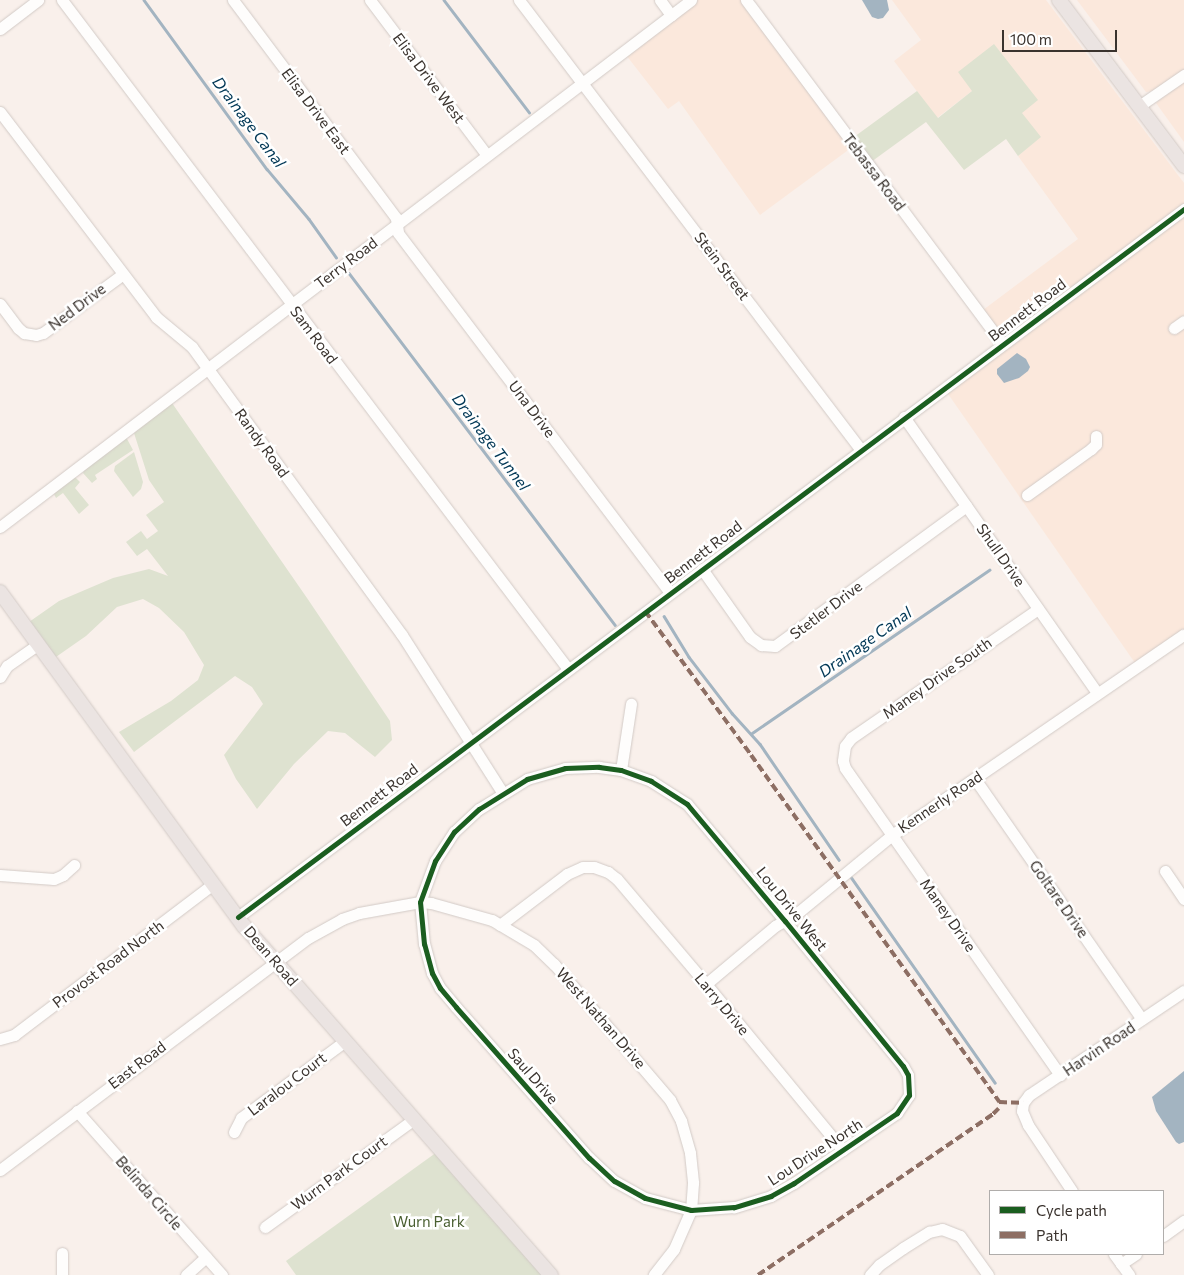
<!DOCTYPE html>
<style>
body{margin:0}
#map{position:relative;width:1184px;height:1275px;overflow:hidden;background:#f9f0eb;font-family:Commissioner,sans-serif}
div>[style]{position:absolute}
.built>*{inset:0;background:#fbe8dc}
.green>*{inset:0;background:#dee2d0}
.water>*{inset:0;background:#a3b4c1}
.stream>*{height:2.5px;margin:-1.25px;padding:0 1.25px;transform-origin:1.25px;border-radius:1.25px;background:#a3b4c1}
.roads{filter:drop-shadow(0 0 1px #d2cac6) drop-shadow(0 0 1px #d2cac6)}
.minor>*{height:11px;margin:-5.5px;padding:0 5.5px;transform-origin:5.5px;border-radius:5.5px;background:#fefdfc}
.major>*{height:14px;margin:-7px;padding:0 7px;transform-origin:7px;border-radius:7px;background:#ebe4e2}
.quiet>*{height:4px;margin-top:-2px;transform-origin:0;background:repeating-linear-gradient(90deg,#8d6e63 0 8px,transparent 0 12px)}
.cycleway>*{height:5px;margin:-2.5px;padding:0 2.5px;transform-origin:2.5px;border-radius:2.5px;background:#1b5e20}
span{translate:-50% -50%;white-space:nowrap;text-align:center;line-height:1.15;-webkit-text-stroke:5px #fff;paint-order:stroke}
.street-label{font-size:15px;color:#3a332e}
.park-label{font-size:15px;color:#4a5f31}
.water-label{font-size:16px;color:#003755;font-style:italic}
.legend{position:absolute;left:989px;top:1190px;width:175px;height:65px;box-sizing:border-box;background:#fff;border:1px solid #b0adab;margin:0;padding:6px 9px;list-style:none;font-size:15px;color:#3a332e}
.legend li{display:flex;align-items:center;gap:10px;height:25px}
.legend b{width:25px;border:1px solid #b0adab}
.scale{position:absolute;left:1002px;top:30px;width:115px;height:22px;box-sizing:border-box;border:2px solid #3a332e;border-top:0;padding-left:6px;font-size:15px;line-height:18px;white-space:nowrap;color:#3a332e;-webkit-text-stroke:4px #fff;paint-order:stroke}
</style>
<div id="map">
<div class="built">
<div style="clip-path:polygon(698px 0,742px 0,851px 148px,760px 215px,679px 101px,668px 109px,626px 55px)"></div>
<div style="clip-path:polygon(892px 0,1046px 0,1184px 183px,1184px 204px,1004px 337px,983px 310px,1078px 239px,1018px 156px,1040px 137px,972px 91px,937px 118px,894px 61px,921px 40px)"></div>
<div style="clip-path:polygon(1077px 0,1184px 0,1184px 72px,1152px 91px,1146px 92px)"></div>
<div style="clip-path:polygon(1184px 80px,1184px 142px,1156px 103px)"></div>
<div style="clip-path:polygon(1184px 214px,1184px 630px,1135px 663px,946px 391px)"></div>
</div>
<div class="green">
<div style="clip-path:polygon(994px 44px,1038px 100px,1022px 113px,1041px 137px,1018px 156px,1006px 139px,964px 170px,926px 122px,871px 162px,854px 137px,917px 91px,938px 118px,972px 91px,958px 72px)"></div>
<div style="clip-path:polygon(172px 403px,307px 598px,390px 721px,392px 740px,375px 757px,345px 733px,328px 731px,294px 764px,257px 809px,236px 779px,224px 755px,263px 704px,252px 687px,235px 676px,134px 752px,119px 732px,171px 701px,198px 680px,204px 665px,184px 632px,159px 608px,143px 599px,117px 607px,86px 636px,53px 659px,29px 622px,59px 601px,113px 578px,149px 569px,168px 576px,147px 549px,137px 556px,126px 542px,141px 531px,147px 539px,158px 531px,146px 515px,164px 502px,149px 480px,134px 433px)"></div>
<div style="clip-path:polygon(126px 437px,133px 450px,95px 475px,97px 479px,92px 483px,83px 473px,85px 468px)"></div>
<div style="clip-path:polygon(134px 452px,143px 482px,141px 489px,133px 497px,114px 471px,115px 466px)"></div>
<div style="clip-path:polygon(74px 476px,80px 482px,75px 488px,89px 505px,79px 514px,63px 493px,56px 498px,54px 494px,57px 488px)"></div>
<div style="clip-path:polygon(437px 1152px,546px 1275px,296px 1275px,286px 1261px)"></div>
</div>
<div class="water">
<div style="clip-path:polygon(862px 0,887px 0,889px 10px,883px 18px,878px 19px,872px 17px)"></div>
<div style="clip-path:polygon(1017px 353px,1026px 359px,1030px 367px,1028px 371px,1019px 378px,1004px 383px,997px 374px,997px 369px)"></div>
<div style="clip-path:polygon(1184px 1071px,1184px 1142px,1179px 1144px,1176px 1142px,1156px 1111px,1152px 1097px)"></div>
</div>
<div class="stream">
<div style="left:144px;top:0;width:209px;rotate:54deg"></div>
<div style="left:267px;top:169px;width:65px;rotate:50deg"></div>
<div style="left:309px;top:219px;width:47px;rotate:54.6deg"></div>
<div style="left:444px;top:0;width:141px;rotate:52.8deg"></div>
<div style="left:349px;top:273px;width:441px;rotate:52.9deg"></div>
<div style="left:664px;top:616px;width:48px;rotate:58.6deg"></div>
<div style="left:689px;top:657px;width:71px;rotate:52.5deg"></div>
<div style="left:732px;top:713px;width:42px;rotate:47.9deg"></div>
<div style="left:760px;top:744px;width:140px;rotate:55.7deg"></div>
<div style="left:752px;top:733px;width:288px;rotate:-34.5deg"></div>
<div style="left:851px;top:877px;width:251px;rotate:55deg"></div>
</div>
<div class="roads">
<div class="minor">
<div style="left:62px;top:0;width:839px;rotate:52.9deg"></div>
<div style="left:233px;top:0;width:272px;rotate:53.2deg"></div>
<div style="left:396px;top:218px;width:15px;rotate:82deg"></div>
<div style="left:398px;top:233px;width:450px;rotate:52.9deg"></div>
<div style="left:370px;top:0;width:194px;rotate:53deg"></div>
<div style="left:519px;top:0;width:565px;rotate:52.77deg"></div>
<div style="left:660px;top:0;width:19px;rotate:54deg"></div>
<div style="left:746px;top:0;width:428px;rotate:53.3deg"></div>
<div style="left:0;top:29px;width:48px;rotate:-37.3deg"></div>
<div style="left:1139px;top:106px;width:55px;rotate:-34.6deg"></div>
<div style="left:0;top:112px;width:258px;rotate:52.7deg"></div>
<div style="left:156px;top:317px;width:47px;rotate:39.8deg"></div>
<div style="left:192px;top:347px;width:356px;rotate:53.9deg"></div>
<div style="left:402px;top:635px;width:186px;rotate:57.5deg"></div>
<div style="left:0;top:304px;width:30px;rotate:53deg"></div>
<div style="left:18px;top:328px;width:8px;rotate:40deg"></div>
<div style="left:24px;top:333px;width:12px;rotate:9deg"></div>
<div style="left:36px;top:335px;width:7px;rotate:-16deg"></div>
<div style="left:43px;top:333px;width:99px;rotate:-36.4deg"></div>
<div style="left:1174px;top:328px;width:12px;rotate:-35deg"></div>
<div style="left:904px;top:417px;width:337px;rotate:55deg"></div>
<div style="left:1027px;top:495px;width:79px;rotate:-35.7deg"></div>
<div style="left:1091px;top:449px;width:7px;rotate:-45deg"></div>
<div style="left:1096px;top:444px;width:8px;rotate:-90deg"></div>
<div style="left:0;top:527px;width:869px;rotate:-37.33deg"></div>
<div style="left:702px;top:569px;width:83px;rotate:54.8deg"></div>
<div style="left:750px;top:637px;width:14px;rotate:36deg"></div>
<div style="left:761px;top:645px;width:14px;rotate:4deg"></div>
<div style="left:775px;top:646px;width:237px;rotate:-36.2deg"></div>
<div style="left:1038px;top:609px;width:227px;rotate:145.4deg"></div>
<div style="left:851px;top:738px;width:10px;rotate:127deg"></div>
<div style="left:845px;top:746px;width:15px;rotate:98deg"></div>
<div style="left:843px;top:761px;width:7px;rotate:74deg"></div>
<div style="left:845px;top:768px;width:375px;rotate:55deg"></div>
<div style="left:0;top:677px;width:13px;rotate:-58deg"></div>
<div style="left:7px;top:666px;width:38px;rotate:-35deg"></div>
<div style="left:599px;top:767px;width:22px;rotate:8deg"></div>
<div style="left:621px;top:770px;width:32px;rotate:20deg"></div>
<div style="left:651px;top:781px;width:43px;rotate:32.6deg"></div>
<div style="left:687px;top:804px;width:153px;rotate:50.1deg"></div>
<div style="left:785px;top:921px;width:187px;rotate:50.9deg"></div>
<div style="left:903px;top:1066px;width:10px;rotate:61deg"></div>
<div style="left:908px;top:1075px;width:20px;rotate:87deg"></div>
<div style="left:909px;top:1095px;width:22px;rotate:124deg"></div>
<div style="left:897px;top:1113px;width:125px;rotate:145.8deg"></div>
<div style="left:794px;top:1183px;width:26px;rotate:151deg"></div>
<div style="left:771px;top:1196px;width:39px;rotate:163deg"></div>
<div style="left:734px;top:1207px;width:43px;rotate:176deg"></div>
<div style="left:691px;top:1210px;width:48px;rotate:-165.4deg"></div>
<div style="left:645px;top:1198px;width:35px;rotate:-151deg"></div>
<div style="left:614px;top:1181px;width:34px;rotate:-137deg"></div>
<div style="left:589px;top:1158px;width:201px;rotate:-131.4deg"></div>
<div style="left:456px;top:1007px;width:25px;rotate:-130deg"></div>
<div style="left:440px;top:988px;width:17px;rotate:-118deg"></div>
<div style="left:432px;top:973px;width:30px;rotate:-105deg"></div>
<div style="left:424px;top:944px;width:42px;rotate:-95.4deg"></div>
<div style="left:420px;top:902px;width:44px;rotate:-69.9deg"></div>
<div style="left:435px;top:861px;width:35px;rotate:-57deg"></div>
<div style="left:454px;top:832px;width:34px;rotate:-43deg"></div>
<div style="left:479px;top:809px;width:57px;rotate:-32deg"></div>
<div style="left:527px;top:779px;width:40px;rotate:-16deg"></div>
<div style="left:565px;top:768px;width:34px;rotate:-2deg"></div>
<div style="left:621px;top:770px;width:67px;rotate:-81.4deg"></div>
<div style="left:975px;top:779px;width:292px;rotate:55.2deg"></div>
<div style="left:1165px;top:871px;width:34px;rotate:56deg"></div>
<div style="left:0;top:875px;width:54px;rotate:4.2deg"></div>
<div style="left:54px;top:879px;width:10px;rotate:-24deg"></div>
<div style="left:63px;top:875px;width:15px;rotate:-42deg"></div>
<div style="left:238px;top:917px;width:1182px;rotate:-36.81deg"></div>
<div style="left:500px;top:925px;width:84px;rotate:-37.3deg"></div>
<div style="left:567px;top:874px;width:17px;rotate:-24deg"></div>
<div style="left:583px;top:867px;width:11px"></div>
<div style="left:594px;top:867px;width:15px;rotate:20deg"></div>
<div style="left:608px;top:872px;width:11px;rotate:38deg"></div>
<div style="left:617px;top:879px;width:138px;rotate:49.7deg"></div>
<div style="left:706px;top:984px;width:215px;rotate:50.5deg"></div>
<div style="left:706px;top:984px;width:90px;rotate:-40deg"></div>
<div style="left:775px;top:926px;width:23px;rotate:-29deg"></div>
<div style="left:795px;top:915px;width:126px;rotate:-39.5deg"></div>
<div style="left:892px;top:835px;width:354px;rotate:-34.5deg"></div>
<div style="left:0;top:1039px;width:15px;rotate:-16deg"></div>
<div style="left:14px;top:1035px;width:250px;rotate:-37.2deg"></div>
<div style="left:77px;top:1111px;width:219px;rotate:48.5deg"></div>
<div style="left:234px;top:1132px;width:16px;rotate:-63deg"></div>
<div style="left:241px;top:1118px;width:129px;rotate:-36.5deg"></div>
<div style="left:0;top:1170px;width:386px;rotate:-37deg"></div>
<div style="left:308px;top:938px;width:39px;rotate:-29deg"></div>
<div style="left:342px;top:919px;width:18px;rotate:-19deg"></div>
<div style="left:359px;top:913px;width:62px;rotate:-10.2deg"></div>
<div style="left:420px;top:902px;width:11px;rotate:5deg"></div>
<div style="left:431px;top:903px;width:63px;rotate:15.6deg"></div>
<div style="left:492px;top:920px;width:49px;rotate:30.8deg"></div>
<div style="left:534px;top:945px;width:28px;rotate:44deg"></div>
<div style="left:554px;top:964px;width:179px;rotate:49.5deg"></div>
<div style="left:670px;top:1100px;width:24px;rotate:62deg"></div>
<div style="left:681px;top:1121px;width:33px;rotate:74deg"></div>
<div style="left:690px;top:1153px;width:30px;rotate:84deg"></div>
<div style="left:693px;top:1183px;width:27px;rotate:94deg"></div>
<div style="left:691px;top:1210px;width:43px;rotate:113.6deg"></div>
<div style="left:674px;top:1249px;width:33px;rotate:128deg"></div>
<div style="left:1072px;top:1191px;width:79px;rotate:-123.7deg"></div>
<div style="left:1028px;top:1125px;width:15px;rotate:-113deg"></div>
<div style="left:1022px;top:1111px;width:8px;rotate:-83deg"></div>
<div style="left:1023px;top:1103px;width:10px;rotate:-53deg"></div>
<div style="left:1029px;top:1095px;width:187px;rotate:-33.9deg"></div>
<div style="left:265px;top:1227px;width:184px;rotate:-35.9deg"></div>
<div style="left:1163px;top:1236px;width:26px;rotate:-36deg"></div>
<div style="left:1114px;top:1254px;width:26px;rotate:54deg"></div>
<div style="left:1121px;top:1264px;width:18px;rotate:-34deg"></div>
<div style="left:62px;top:1275px;width:22px;rotate:-90deg"></div>
<div style="left:186px;top:1275px;width:27px;rotate:-42deg"></div>
<div style="left:870px;top:1275px;width:13px;rotate:-48deg"></div>
<div style="left:879px;top:1265px;width:29px;rotate:-35deg"></div>
<div style="left:903px;top:1248px;width:31px;rotate:-32deg"></div>
<div style="left:929px;top:1232px;width:13px;rotate:-13deg"></div>
<div style="left:942px;top:1229px;width:19px;rotate:21deg"></div>
<div style="left:960px;top:1236px;width:48px;rotate:54.3deg"></div>
</div>
<div class="major">
<div style="left:1059px;top:0;width:208px;rotate:53deg"></div>
<div style="left:0;top:592px;width:414px;rotate:53.9deg"></div>
<div style="left:244px;top:926px;width:465px;rotate:48.7deg"></div>
</div>
</div>
<div class="quiet">
<div style="left:645px;top:611px;width:179px;rotate:53.6deg"></div>
<div style="left:751px;top:755px;width:427px;rotate:54.4deg"></div>
<div style="left:999px;top:1102px;width:24px;rotate:2deg"></div>
<div style="left:758px;top:1275px;width:285px;rotate:-34.4deg"></div>
<div style="left:993px;top:1114px;width:8px;rotate:-45deg"></div>
</div>
<div class="cycleway">
<div style="left:599px;top:767px;width:22px;rotate:8deg"></div>
<div style="left:621px;top:770px;width:32px;rotate:20deg"></div>
<div style="left:651px;top:781px;width:43px;rotate:32.6deg"></div>
<div style="left:687px;top:804px;width:153px;rotate:50.1deg"></div>
<div style="left:785px;top:921px;width:187px;rotate:50.9deg"></div>
<div style="left:903px;top:1066px;width:10px;rotate:61deg"></div>
<div style="left:908px;top:1075px;width:20px;rotate:87deg"></div>
<div style="left:909px;top:1095px;width:22px;rotate:124deg"></div>
<div style="left:897px;top:1113px;width:125px;rotate:145.8deg"></div>
<div style="left:794px;top:1183px;width:26px;rotate:151deg"></div>
<div style="left:771px;top:1196px;width:39px;rotate:163deg"></div>
<div style="left:734px;top:1207px;width:43px;rotate:176deg"></div>
<div style="left:691px;top:1210px;width:48px;rotate:-165.4deg"></div>
<div style="left:645px;top:1198px;width:35px;rotate:-151deg"></div>
<div style="left:614px;top:1181px;width:34px;rotate:-137deg"></div>
<div style="left:589px;top:1158px;width:201px;rotate:-131.4deg"></div>
<div style="left:456px;top:1007px;width:25px;rotate:-130deg"></div>
<div style="left:440px;top:988px;width:17px;rotate:-118deg"></div>
<div style="left:432px;top:973px;width:30px;rotate:-105deg"></div>
<div style="left:424px;top:944px;width:42px;rotate:-95.4deg"></div>
<div style="left:420px;top:902px;width:44px;rotate:-69.9deg"></div>
<div style="left:435px;top:861px;width:35px;rotate:-57deg"></div>
<div style="left:454px;top:832px;width:34px;rotate:-43deg"></div>
<div style="left:479px;top:809px;width:57px;rotate:-32deg"></div>
<div style="left:527px;top:779px;width:40px;rotate:-16deg"></div>
<div style="left:565px;top:768px;width:34px;rotate:-2deg"></div>
<div style="left:238px;top:917px;width:1182px;rotate:-36.81deg"></div>
</div>
<div class="street-label">
<span style="left:429px;top:78px;rotate:53deg">Elisa Drive West</span>
<span style="left:316px;top:111px;rotate:53deg">Elisa Drive East</span>
<span style="left:874px;top:172px;rotate:53deg">Tebassa Road</span>
<span style="left:346px;top:263px;rotate:-37deg">Terry Road</span>
<span style="left:722px;top:266px;rotate:53deg">Stein Street</span>
<span style="left:77px;top:307px;rotate:-37deg">Ned Drive</span>
<span style="left:1027px;top:310px;rotate:-37deg">Bennett Road</span>
<span style="left:314px;top:335px;rotate:53deg">Sam Road</span>
<span style="left:532px;top:409px;rotate:53deg">Una Drive</span>
<span style="left:262px;top:443px;rotate:54deg">Randy Road</span>
<span style="left:703px;top:552px;rotate:-37deg">Bennett Road</span>
<span style="left:1001px;top:555px;rotate:55deg">Shull Drive</span>
<span style="left:826px;top:610px;rotate:-37deg">Stetler Drive</span>
<span style="left:937px;top:678px;rotate:-35deg">Maney Drive South</span>
<span style="left:379px;top:795px;rotate:-37deg">Bennett Road</span>
<span style="left:940px;top:802px;rotate:-34deg">Kennerly Road</span>
<span style="left:1059px;top:899px;rotate:55deg">Goltare Drive</span>
<span style="left:792px;top:909px;rotate:51deg">Lou Drive West</span>
<span style="left:948px;top:915px;rotate:55deg">Maney Drive</span>
<span style="left:271px;top:956px;rotate:49deg">Dean Road</span>
<span style="left:108px;top:964px;rotate:-37deg">Provost Road North</span>
<span style="left:722px;top:1004px;rotate:50deg">Larry Drive</span>
<span style="left:601px;top:1018px;rotate:49deg">West Nathan Drive</span>
<span style="left:1099px;top:1049px;rotate:-34deg">Harvin Road</span>
<span style="left:137px;top:1065px;rotate:-37deg">East Road</span>
<span style="left:533px;top:1076px;rotate:49deg">Saul Drive</span>
<span style="left:287px;top:1084px;rotate:-37deg">Laralou Court</span>
<span style="left:815px;top:1152px;rotate:-33deg">Lou Drive North</span>
<span style="left:339px;top:1173px;rotate:-36deg">Wurn Park Court</span>
<span style="left:149px;top:1193px;rotate:49deg">Belinda Circle</span>
</div>
<div class="park-label">
<span style="left:429px;top:1222px">Wurn Park</span>
</div>
<div class="water-label">
<span style="left:249px;top:122px;rotate:53deg">Drainage Canal</span>
<span style="left:491px;top:442px;rotate:53deg">Drainage Tunnel</span>
<span style="left:865px;top:642px;rotate:-35deg">Drainage Canal</span>
</div>
<ul class="legend">
<li><b style="height:6px;background:#1b5e20"></b>Cycle path</li>
<li><b style="height:6px;background:#8d6e63"></b>Path</li>
</ul>
<div class="scale">100 m</div>
</div>
